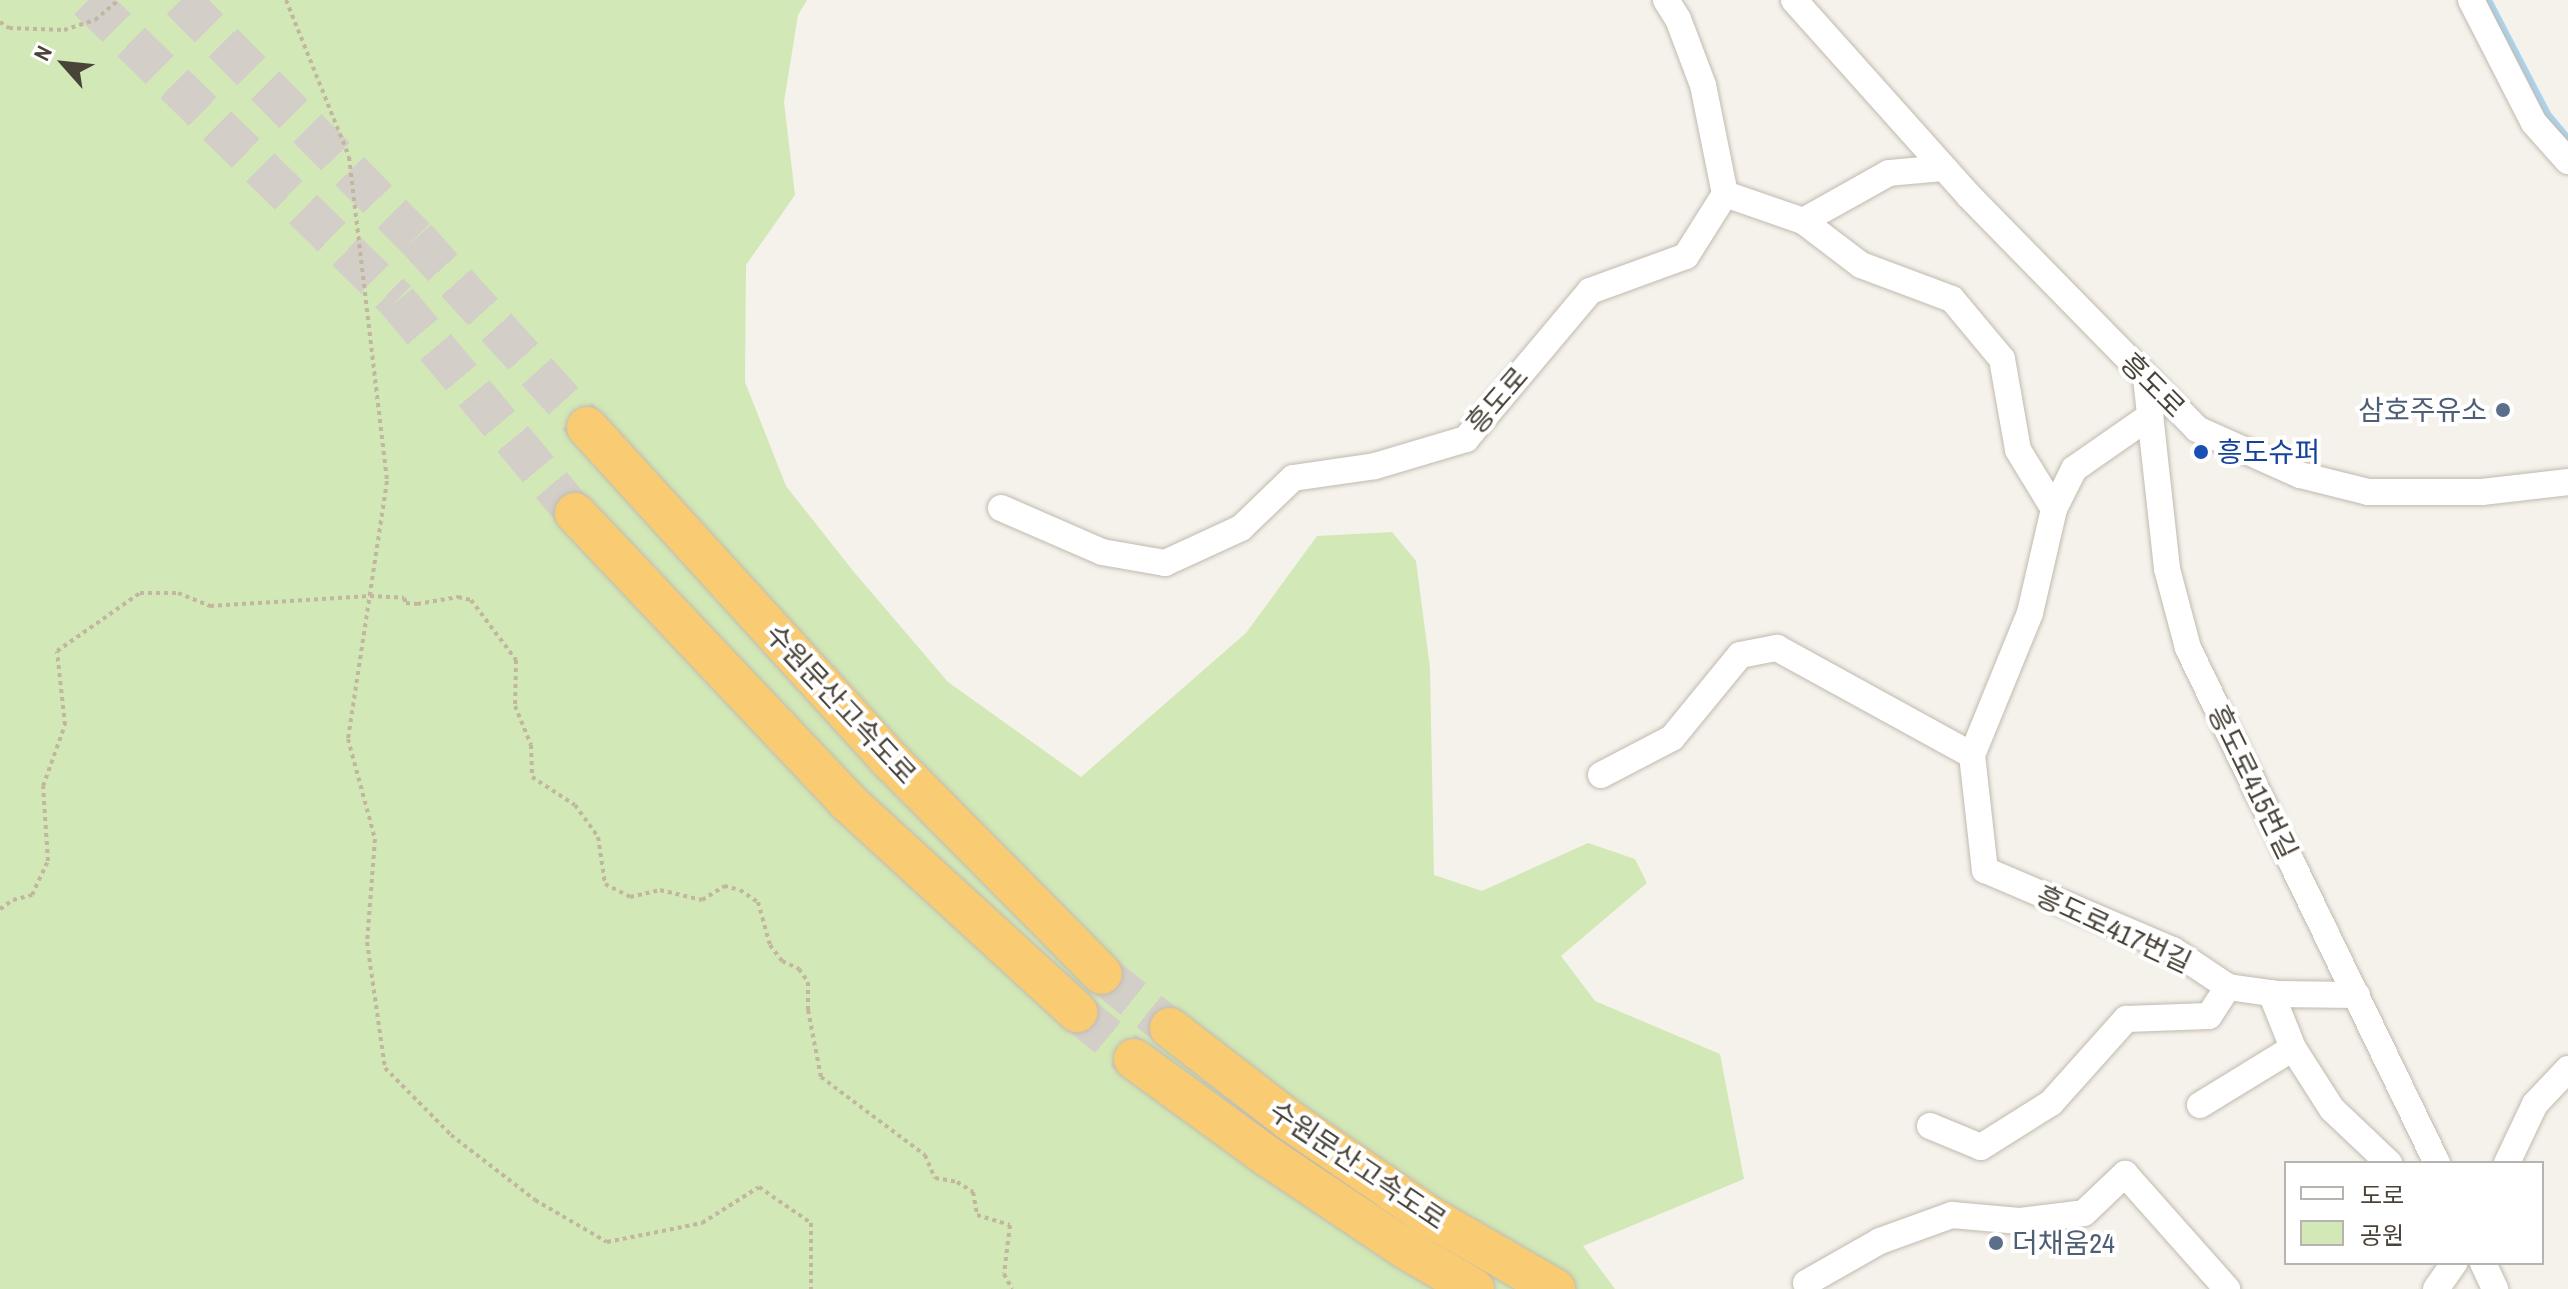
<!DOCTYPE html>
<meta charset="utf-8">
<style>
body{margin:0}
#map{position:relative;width:2568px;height:1289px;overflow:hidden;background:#f5f2ec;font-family:"Archivo Narrow","Noto Sans KR",sans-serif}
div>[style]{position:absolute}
.green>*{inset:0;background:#d2e8b6}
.stream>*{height:6px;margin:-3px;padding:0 3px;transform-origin:3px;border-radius:3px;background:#abd4ef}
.highway-tunnel>*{height:40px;margin-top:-20px;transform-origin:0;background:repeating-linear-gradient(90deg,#d3cfc8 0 40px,transparent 0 60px)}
.path>*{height:4px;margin-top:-2px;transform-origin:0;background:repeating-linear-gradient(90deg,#c2b6a0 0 4px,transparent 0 8px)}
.roads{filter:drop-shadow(0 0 2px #c1baae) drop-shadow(0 0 2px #c1baae)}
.minor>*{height:26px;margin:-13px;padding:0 13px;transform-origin:13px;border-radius:13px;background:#fff}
.highway>*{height:40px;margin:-20px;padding:0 20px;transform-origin:20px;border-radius:20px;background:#f9cc73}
.dots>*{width:22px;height:22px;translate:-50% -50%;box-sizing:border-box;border:4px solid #fff;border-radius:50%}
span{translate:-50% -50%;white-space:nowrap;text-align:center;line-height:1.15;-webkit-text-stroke:8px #fff;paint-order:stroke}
.street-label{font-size:28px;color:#4a4339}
.service-label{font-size:28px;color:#4e5e75}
.right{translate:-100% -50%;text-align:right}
.left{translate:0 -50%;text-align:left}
.transit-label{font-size:28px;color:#164399}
.legend{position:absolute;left:2284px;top:1161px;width:260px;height:104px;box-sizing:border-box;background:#fff;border:2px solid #b7b4b0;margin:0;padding:10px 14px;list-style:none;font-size:24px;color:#4a4339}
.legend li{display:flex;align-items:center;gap:16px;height:40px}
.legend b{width:40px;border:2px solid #b7b4b0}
.north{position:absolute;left:24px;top:24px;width:80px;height:80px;-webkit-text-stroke:6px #fff;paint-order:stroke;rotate:297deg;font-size:22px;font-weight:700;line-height:32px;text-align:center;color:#4a4339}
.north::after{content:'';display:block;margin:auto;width:28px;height:36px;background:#4a4339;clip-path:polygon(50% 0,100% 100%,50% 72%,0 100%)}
</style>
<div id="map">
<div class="green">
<div style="clip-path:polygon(0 0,807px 0,798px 15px,784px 102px,795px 195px,746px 265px,745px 382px,786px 486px,854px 572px,948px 682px,1081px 777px,1246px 633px,1317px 536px,1392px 532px,1416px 561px,1430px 668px,1434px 875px,1482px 891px,1588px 843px,1635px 859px,1647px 883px,1561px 956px,1595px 1001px,1720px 1054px,1744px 1179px,1583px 1246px,1615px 1289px,0 1289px)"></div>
</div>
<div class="stream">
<div style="left:2489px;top:0;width:128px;rotate:62.6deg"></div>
<div style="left:2548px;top:114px;width:31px;rotate:50deg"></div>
</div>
<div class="highway-tunnel">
<div style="left:88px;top:0;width:431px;rotate:44.2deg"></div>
<div style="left:397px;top:301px;width:277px;rotate:50deg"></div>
<div style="left:181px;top:0;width:334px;rotate:45.4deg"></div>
<div style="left:416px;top:238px;width:255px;rotate:47.9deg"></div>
<div style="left:1102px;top:974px;width:87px;rotate:38.5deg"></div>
<div style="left:1077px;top:1012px;width:74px;rotate:39.5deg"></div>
</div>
<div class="path">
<div style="left:286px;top:0;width:169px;rotate:68.1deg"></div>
<div style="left:349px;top:157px;width:326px;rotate:83.3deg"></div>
<div style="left:387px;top:481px;width:261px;rotate:98.6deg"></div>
<div style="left:348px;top:739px;width:104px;rotate:74.9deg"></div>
<div style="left:375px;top:839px;width:103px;rotate:94.4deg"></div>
<div style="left:367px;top:942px;width:127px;rotate:81.9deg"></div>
<div style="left:385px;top:1068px;width:94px;rotate:45.4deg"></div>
<div style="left:451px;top:1135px;width:106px;rotate:37.7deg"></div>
<div style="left:535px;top:1200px;width:83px;rotate:30.3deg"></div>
<div style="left:607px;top:1242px;width:97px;rotate:-11.3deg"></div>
<div style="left:702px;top:1223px;width:67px;rotate:-32.3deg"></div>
<div style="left:759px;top:1187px;width:63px;rotate:34.7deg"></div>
<div style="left:811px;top:1223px;width:66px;rotate:90deg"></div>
<div style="left:0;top:22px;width:11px;rotate:34deg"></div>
<div style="left:9px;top:28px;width:55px;rotate:2.1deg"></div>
<div style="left:64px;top:30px;width:33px;rotate:-18deg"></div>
<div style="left:95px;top:20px;width:31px;rotate:-40deg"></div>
<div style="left:0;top:909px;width:16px;rotate:-35deg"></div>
<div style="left:13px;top:900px;width:20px;rotate:-15deg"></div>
<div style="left:32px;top:895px;width:38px;rotate:-65deg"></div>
<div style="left:48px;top:861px;width:75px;rotate:-93.8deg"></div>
<div style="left:43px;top:786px;width:65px;rotate:-70.2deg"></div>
<div style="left:65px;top:725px;width:74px;rotate:-96.2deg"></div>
<div style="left:57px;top:651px;width:101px;rotate:-34.9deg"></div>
<div style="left:140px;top:593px;width:38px"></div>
<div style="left:178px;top:593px;width:35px;rotate:22deg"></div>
<div style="left:210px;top:606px;width:160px;rotate:-3.6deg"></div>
<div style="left:370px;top:596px;width:34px;rotate:3deg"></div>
<div style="left:404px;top:598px;width:5px;rotate:68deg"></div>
<div style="left:406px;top:603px;width:11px;rotate:5deg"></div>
<div style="left:417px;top:604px;width:42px;rotate:-9.7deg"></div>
<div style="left:458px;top:597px;width:13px;rotate:13deg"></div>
<div style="left:471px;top:600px;width:75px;rotate:53.1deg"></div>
<div style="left:516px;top:660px;width:46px;rotate:91.2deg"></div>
<div style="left:515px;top:706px;width:42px;rotate:67.7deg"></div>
<div style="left:531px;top:745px;width:32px;rotate:88deg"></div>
<div style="left:532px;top:777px;width:51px;rotate:33.1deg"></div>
<div style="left:575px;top:805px;width:39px;rotate:54deg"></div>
<div style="left:598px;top:837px;width:48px;rotate:81.5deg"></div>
<div style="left:605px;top:884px;width:28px;rotate:27deg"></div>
<div style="left:630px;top:897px;width:31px;rotate:-13deg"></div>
<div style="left:660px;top:890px;width:43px;rotate:13.4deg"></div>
<div style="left:702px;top:900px;width:26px;rotate:-32deg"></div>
<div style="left:724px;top:886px;width:16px;rotate:14deg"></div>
<div style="left:740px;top:890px;width:22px;rotate:34deg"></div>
<div style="left:758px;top:902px;width:45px;rotate:74.4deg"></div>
<div style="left:770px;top:945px;width:20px;rotate:53deg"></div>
<div style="left:782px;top:961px;width:19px;rotate:25deg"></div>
<div style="left:799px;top:969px;width:16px;rotate:55deg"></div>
<div style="left:808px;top:982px;width:28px;rotate:90deg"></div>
<div style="left:808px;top:1010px;width:68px;rotate:79deg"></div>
<div style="left:821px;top:1077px;width:130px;rotate:36.9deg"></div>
<div style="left:925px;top:1155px;width:25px;rotate:67deg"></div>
<div style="left:935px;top:1178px;width:22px;rotate:10deg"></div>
<div style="left:957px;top:1182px;width:19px;rotate:32deg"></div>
<div style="left:973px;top:1192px;width:23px;rotate:80deg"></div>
<div style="left:977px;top:1215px;width:34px;rotate:17deg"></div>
<div style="left:1010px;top:1225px;width:49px;rotate:97deg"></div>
<div style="left:1004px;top:1274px;width:17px;rotate:62deg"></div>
</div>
<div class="roads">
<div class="minor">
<div style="left:1666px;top:0;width:22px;rotate:58deg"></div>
<div style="left:1678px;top:19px;width:71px;rotate:69.3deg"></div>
<div style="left:1703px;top:85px;width:111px;rotate:78.6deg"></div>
<div style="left:1794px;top:0;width:263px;rotate:48.2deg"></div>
<div style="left:1969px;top:196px;width:326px;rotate:45.6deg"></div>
<div style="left:2197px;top:429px;width:113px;rotate:24.1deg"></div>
<div style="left:2300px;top:475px;width:70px;rotate:14deg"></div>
<div style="left:2368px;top:492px;width:114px"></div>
<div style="left:2482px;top:492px;width:87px;rotate:-6.6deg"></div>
<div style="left:2471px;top:0;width:138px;rotate:62.9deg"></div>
<div style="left:2534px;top:123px;width:51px;rotate:48.2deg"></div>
<div style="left:1803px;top:221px;width:98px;rotate:-29.2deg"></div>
<div style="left:1889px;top:173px;width:55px;rotate:-5.2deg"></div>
<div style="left:2146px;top:378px;width:192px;rotate:83.7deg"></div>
<div style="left:2167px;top:569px;width:82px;rotate:75.1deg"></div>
<div style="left:2188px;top:648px;width:572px;rotate:64.2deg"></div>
<div style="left:1001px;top:508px;width:110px;rotate:23.5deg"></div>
<div style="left:1102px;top:552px;width:64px;rotate:9.9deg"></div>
<div style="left:1165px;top:563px;width:84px;rotate:-24.7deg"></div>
<div style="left:1241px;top:528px;width:72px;rotate:-43.9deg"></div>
<div style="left:1293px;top:478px;width:83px;rotate:-8.3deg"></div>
<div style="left:1375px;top:466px;width:95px;rotate:-16.5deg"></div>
<div style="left:1466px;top:439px;width:193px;rotate:-50deg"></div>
<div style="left:1590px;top:291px;width:102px;rotate:-20deg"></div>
<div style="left:1686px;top:256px;width:73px;rotate:-57.8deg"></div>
<div style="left:1725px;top:194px;width:83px;rotate:19.1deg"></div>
<div style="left:1803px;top:221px;width:73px;rotate:37.2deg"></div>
<div style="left:1861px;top:265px;width:97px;rotate:20.5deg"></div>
<div style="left:1952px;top:299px;width:78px;rotate:50.2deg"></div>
<div style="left:2002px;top:359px;width:92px;rotate:80deg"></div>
<div style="left:2018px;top:450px;width:69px;rotate:58.6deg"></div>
<div style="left:2054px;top:509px;width:107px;rotate:103deg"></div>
<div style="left:2030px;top:613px;width:153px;rotate:112.2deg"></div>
<div style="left:1972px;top:755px;width:116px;rotate:83.6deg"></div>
<div style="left:1985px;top:870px;width:204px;rotate:23.1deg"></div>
<div style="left:2173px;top:950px;width:66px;rotate:33.9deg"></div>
<div style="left:2228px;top:987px;width:49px;rotate:8.1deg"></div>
<div style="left:2277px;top:994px;width:80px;rotate:0.7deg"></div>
<div style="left:2054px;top:509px;width:45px;rotate:-63.4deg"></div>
<div style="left:2074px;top:469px;width:93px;rotate:-34.9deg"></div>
<div style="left:1601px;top:775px;width:80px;rotate:-27.5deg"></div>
<div style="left:1672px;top:738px;width:107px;rotate:-50.7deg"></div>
<div style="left:1740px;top:655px;width:38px;rotate:-11deg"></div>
<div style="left:1777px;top:648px;width:222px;rotate:28.8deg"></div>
<div style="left:2271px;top:993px;width:59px;rotate:68.2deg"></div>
<div style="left:2293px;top:1048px;width:72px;rotate:57.4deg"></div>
<div style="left:2332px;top:1109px;width:79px;rotate:43.5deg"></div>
<div style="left:2200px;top:1105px;width:109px;rotate:-31.5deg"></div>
<div style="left:1930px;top:1126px;width:55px;rotate:22.4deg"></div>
<div style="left:1981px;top:1147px;width:83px;rotate:-32.2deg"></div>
<div style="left:2051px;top:1103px;width:113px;rotate:-48.2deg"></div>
<div style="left:2126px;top:1019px;width:83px;rotate:-2.1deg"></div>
<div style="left:2209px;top:1016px;width:35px;rotate:-57deg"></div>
<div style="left:2507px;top:1163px;width:65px;rotate:-64.6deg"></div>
<div style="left:2535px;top:1104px;width:48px;rotate:-46.7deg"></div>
<div style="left:2483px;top:1263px;width:29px;rotate:65deg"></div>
<div style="left:1806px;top:1283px;width:85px;rotate:-29.6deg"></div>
<div style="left:1880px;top:1241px;width:77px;rotate:-19.9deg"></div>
<div style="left:1952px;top:1215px;width:68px;rotate:5deg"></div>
<div style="left:2020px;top:1221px;width:64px;rotate:-7.1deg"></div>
<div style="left:2084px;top:1213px;width:57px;rotate:-43.6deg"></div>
<div style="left:2125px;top:1174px;width:154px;rotate:48.4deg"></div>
<div style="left:2436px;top:1289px;width:32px;rotate:-55deg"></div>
</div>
<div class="highway">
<div style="left:587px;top:427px;width:453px;rotate:47.7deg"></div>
<div style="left:892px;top:762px;width:298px;rotate:45.3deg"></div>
<div style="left:575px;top:513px;width:398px;rotate:46.6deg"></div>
<div style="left:848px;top:802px;width:311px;rotate:42.5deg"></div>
<div style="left:1170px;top:1028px;width:150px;rotate:37.7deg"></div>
<div style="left:1289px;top:1120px;width:168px;rotate:34.5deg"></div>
<div style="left:1427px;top:1215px;width:148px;rotate:30deg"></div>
<div style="left:1134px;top:1059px;width:165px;rotate:36.1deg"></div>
<div style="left:1267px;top:1156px;width:167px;rotate:33.8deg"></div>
<div style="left:1406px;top:1249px;width:79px;rotate:30.5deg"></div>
</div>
</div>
<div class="dots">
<div style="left:2503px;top:410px;background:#5c6f8a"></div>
<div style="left:2201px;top:452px;background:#1a4fb4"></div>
<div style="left:1996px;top:1243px;background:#5c6f8a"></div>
</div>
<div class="street-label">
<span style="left:2153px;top:385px;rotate:45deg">흥도로</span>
<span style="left:1497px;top:400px;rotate:-49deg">흥도로</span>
<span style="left:841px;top:704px;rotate:47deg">수원문산고속도로</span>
<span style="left:2253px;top:782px;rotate:64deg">흥도로415번길</span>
<span style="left:2114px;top:929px;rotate:25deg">흥도로417번길</span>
<span style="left:1358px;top:1165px;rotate:34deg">수원문산고속도로</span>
</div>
<div class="service-label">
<span class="right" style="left:2487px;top:410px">삼호주유소</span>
<span class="left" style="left:2012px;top:1243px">더채움24</span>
</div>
<div class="transit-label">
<span class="left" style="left:2217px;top:452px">흥도슈퍼</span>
</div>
<ul class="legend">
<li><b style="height:10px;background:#fff"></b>도로</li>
<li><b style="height:22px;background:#d2e8b6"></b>공원</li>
</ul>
<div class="north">N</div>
</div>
